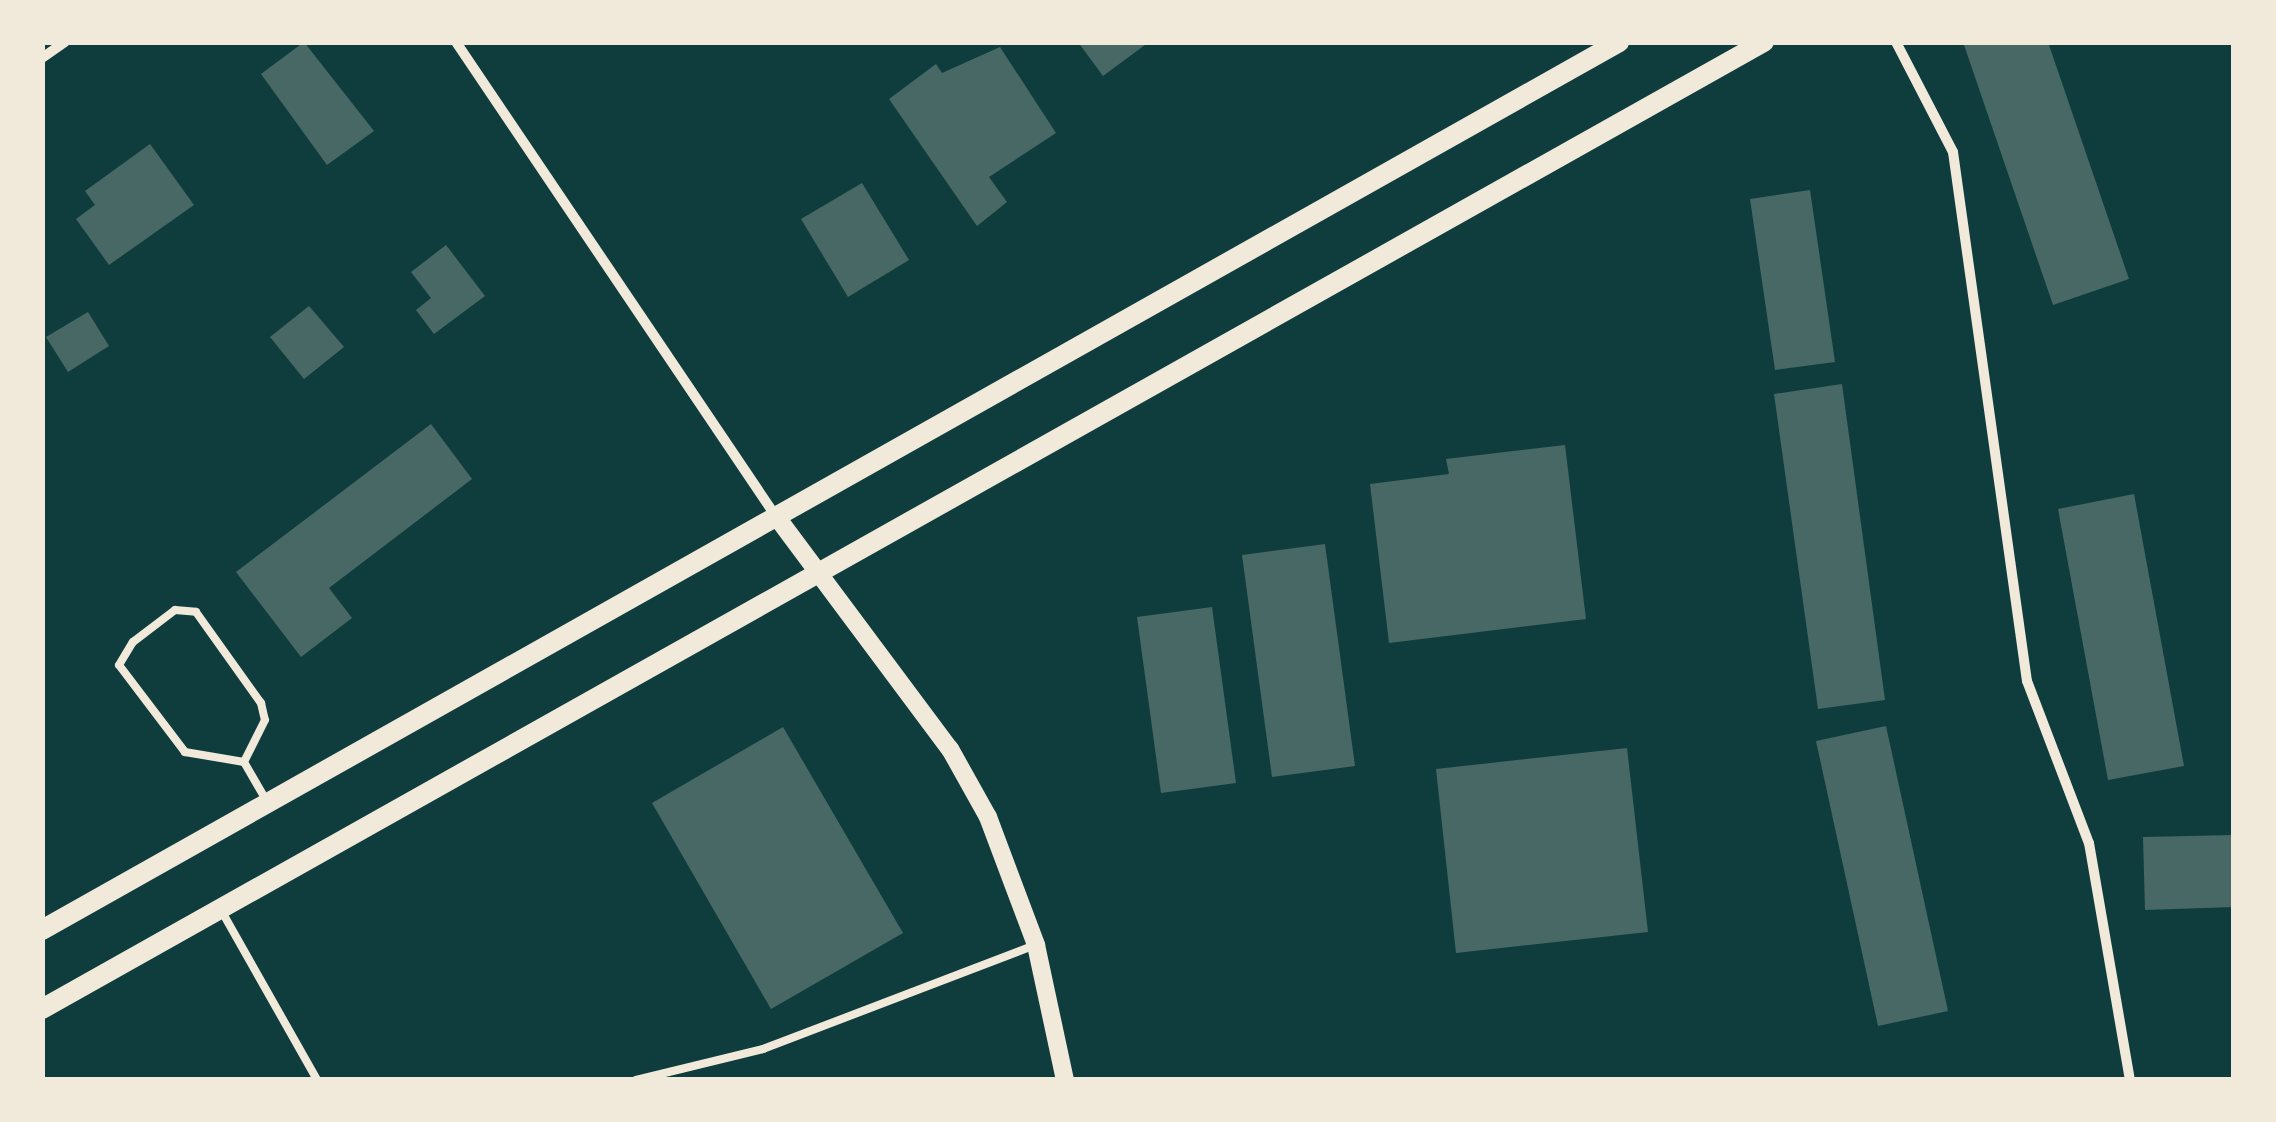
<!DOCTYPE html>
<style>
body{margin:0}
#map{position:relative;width:2276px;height:1122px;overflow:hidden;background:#0f3d3e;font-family:"Times New Roman",serif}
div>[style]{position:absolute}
.building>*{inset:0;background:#486865}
.service>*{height:8px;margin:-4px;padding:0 4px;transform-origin:4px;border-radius:4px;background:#f1e9da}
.minor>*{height:10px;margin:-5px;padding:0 5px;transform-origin:5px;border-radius:5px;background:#f1e9da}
.tertiary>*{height:18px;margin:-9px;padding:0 9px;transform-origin:9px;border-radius:9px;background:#f1e9da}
.secondary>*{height:20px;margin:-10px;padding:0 10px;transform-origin:10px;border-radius:10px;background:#f1e9da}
span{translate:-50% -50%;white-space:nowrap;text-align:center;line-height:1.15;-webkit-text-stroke:9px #f1e9da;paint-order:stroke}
.frame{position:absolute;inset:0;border:45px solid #f1e9da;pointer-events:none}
</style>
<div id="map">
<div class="building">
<div style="clip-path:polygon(304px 42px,374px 131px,327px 165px,261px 74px)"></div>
<div style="clip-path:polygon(1078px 42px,1149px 42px,1103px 76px)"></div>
<div style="clip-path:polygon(1963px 42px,2048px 42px,2129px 279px,2053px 305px)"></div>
<div style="clip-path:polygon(1000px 47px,1056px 133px,989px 177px,1007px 202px,977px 226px,889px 99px,936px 64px,942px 73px)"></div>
<div style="clip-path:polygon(150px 144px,194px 205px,109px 265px,76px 219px,95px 205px,85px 191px)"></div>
<div style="clip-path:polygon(862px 183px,909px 260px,848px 297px,801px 219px)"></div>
<div style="clip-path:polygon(1810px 190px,1835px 362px,1775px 370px,1750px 199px)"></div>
<div style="clip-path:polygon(446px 245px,485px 296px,434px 334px,416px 310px,431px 298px,411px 272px)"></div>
<div style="clip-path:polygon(309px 306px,344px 347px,304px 379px,270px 337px)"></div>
<div style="clip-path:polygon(88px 312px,109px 346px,68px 372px,46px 337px)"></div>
<div style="clip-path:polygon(1842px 384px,1885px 700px,1818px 709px,1774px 394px)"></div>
<div style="clip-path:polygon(431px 424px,472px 479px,329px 588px,352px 618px,301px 657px,236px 572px)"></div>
<div style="clip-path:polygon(1565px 445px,1586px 619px,1389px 643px,1370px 484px,1449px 474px,1446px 459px)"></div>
<div style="clip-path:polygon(2134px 494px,2184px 766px,2108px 780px,2058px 509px)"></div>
<div style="clip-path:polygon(1325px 544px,1355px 766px,1272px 777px,1242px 555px)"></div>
<div style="clip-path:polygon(1212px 607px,1236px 783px,1161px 793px,1137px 617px)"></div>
<div style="clip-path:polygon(1886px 726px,1948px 1011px,1878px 1026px,1816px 741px)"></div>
<div style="clip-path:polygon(783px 727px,903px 933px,771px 1009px,652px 803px)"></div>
<div style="clip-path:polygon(1627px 748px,1648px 932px,1456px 953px,1436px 769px)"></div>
<div style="clip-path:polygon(2234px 835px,2234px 907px,2145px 910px,2143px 837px)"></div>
</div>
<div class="service">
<div style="left:175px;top:610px;width:21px;rotate:5deg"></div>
<div style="left:196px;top:612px;width:112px;rotate:54.5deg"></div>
<div style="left:261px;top:703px;width:17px;rotate:77deg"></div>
<div style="left:265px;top:720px;width:47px;rotate:116.6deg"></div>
<div style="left:244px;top:762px;width:60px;rotate:-170.4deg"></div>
<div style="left:185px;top:752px;width:109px;rotate:-127.2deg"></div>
<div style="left:119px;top:665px;width:27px;rotate:-59deg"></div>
<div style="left:133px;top:642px;width:53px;rotate:-37.3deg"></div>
<div style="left:244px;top:762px;width:44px;rotate:59.9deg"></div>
<div style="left:221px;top:910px;width:195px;rotate:60.5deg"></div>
<div style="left:636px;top:1080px;width:131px;rotate:-13.7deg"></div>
<div style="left:763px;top:1049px;width:292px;rotate:-20.9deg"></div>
</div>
<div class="minor">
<div style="left:456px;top:42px;width:574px;rotate:56.01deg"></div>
<div style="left:1896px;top:42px;width:124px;rotate:62.6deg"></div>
<div style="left:1953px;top:152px;width:534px;rotate:82.04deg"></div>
<div style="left:2027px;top:681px;width:173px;rotate:69.1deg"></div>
<div style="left:2089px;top:843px;width:241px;rotate:80.2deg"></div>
<div style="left:42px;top:58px;width:28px;rotate:-35deg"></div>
</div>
<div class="tertiary">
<div style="left:779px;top:520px;width:286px;rotate:53.3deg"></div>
<div style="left:950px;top:749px;width:78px;rotate:60.8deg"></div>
<div style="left:988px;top:817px;width:137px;rotate:69.4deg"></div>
<div style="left:1036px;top:945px;width:138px;rotate:77.9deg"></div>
</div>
<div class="secondary">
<div style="left:42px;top:930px;width:1810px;rotate:-29.38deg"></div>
<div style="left:42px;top:1009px;width:1975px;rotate:-29.32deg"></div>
</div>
<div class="frame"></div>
</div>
